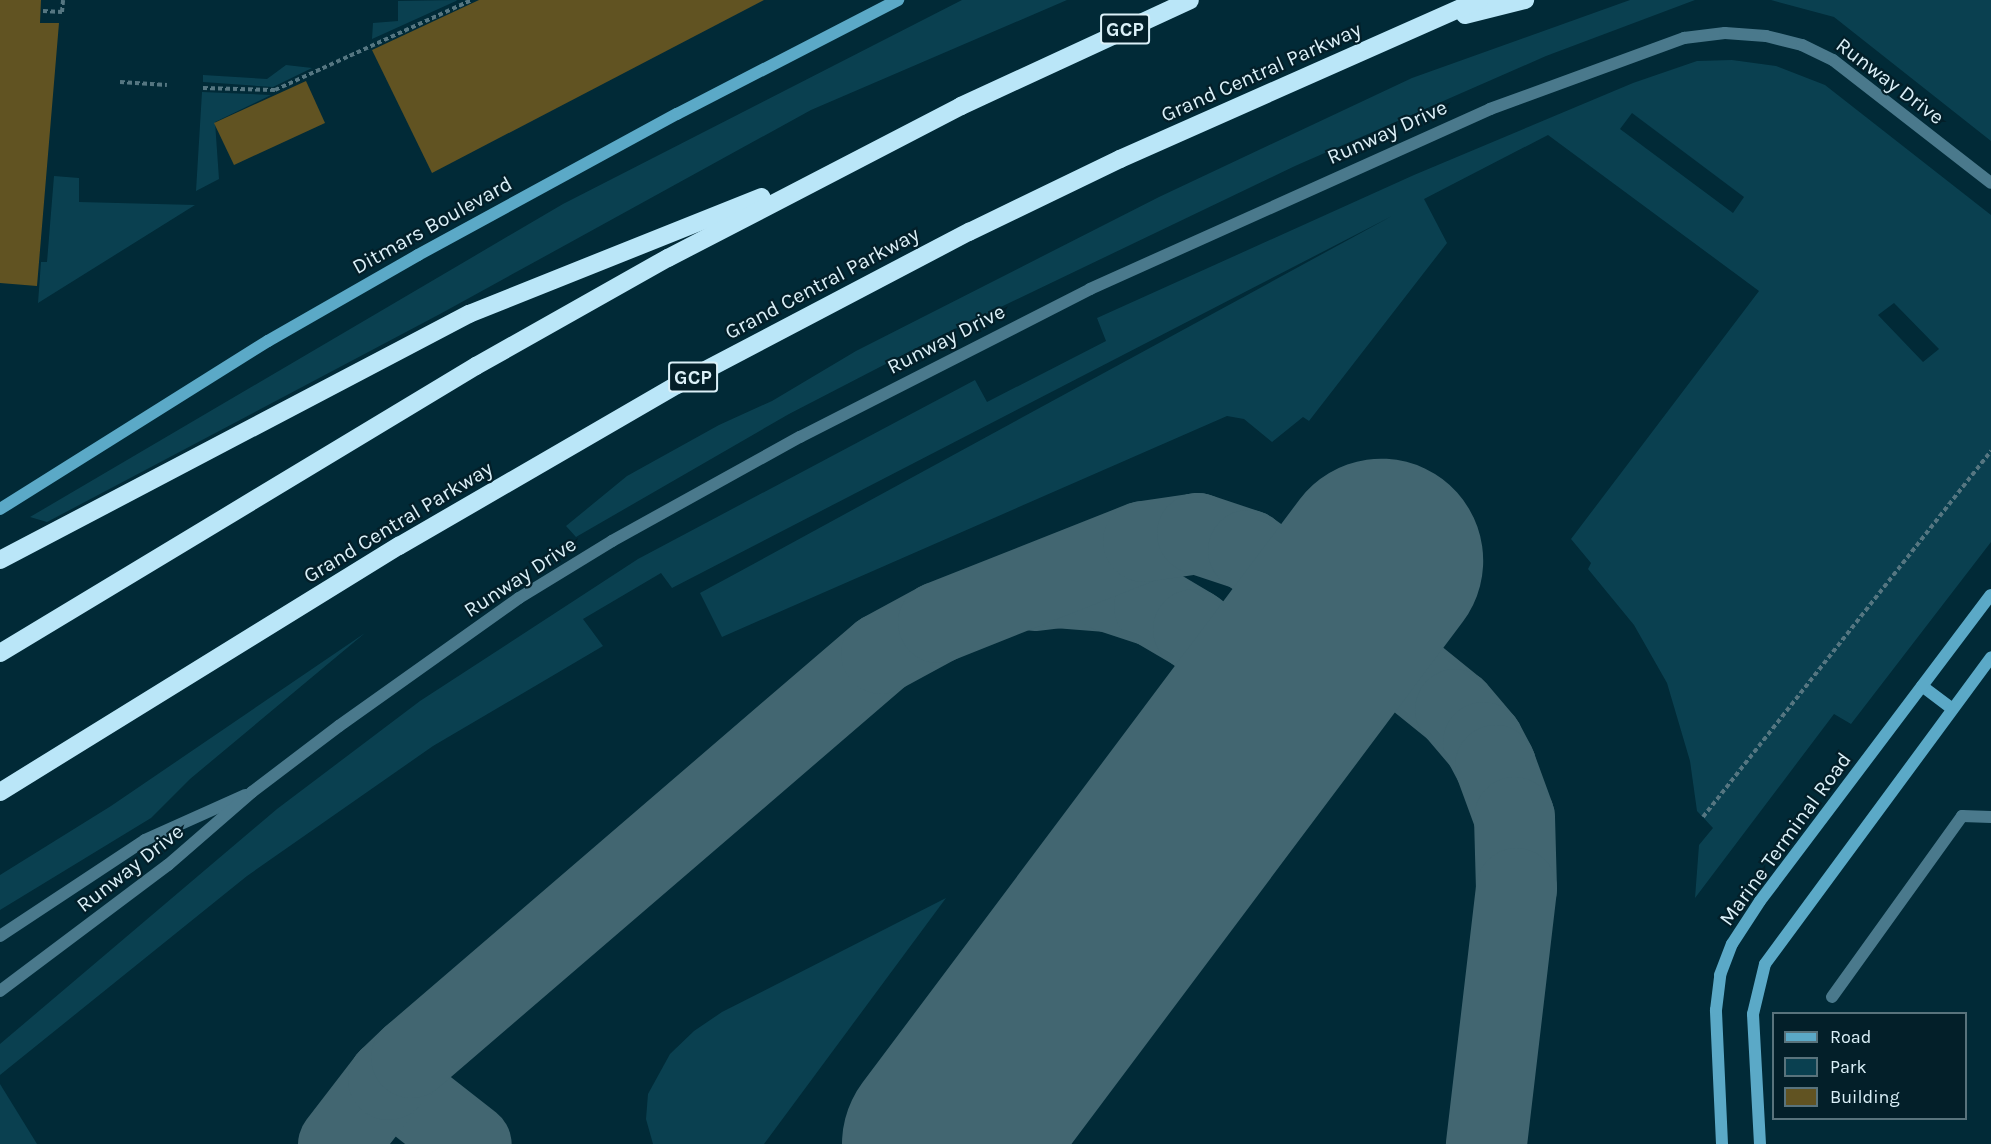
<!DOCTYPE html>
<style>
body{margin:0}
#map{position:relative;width:1991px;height:1144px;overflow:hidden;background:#012a37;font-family:Karla,sans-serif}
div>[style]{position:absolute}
.green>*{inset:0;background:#0a4050}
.taxiway>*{height:81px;margin:-40.5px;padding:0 40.5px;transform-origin:40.5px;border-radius:40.5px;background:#426671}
.runway>*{height:204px;margin:-102px;padding:0 102px;transform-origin:102px;border-radius:102px;background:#426671}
.building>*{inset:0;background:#615322}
.path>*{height:4px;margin-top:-2px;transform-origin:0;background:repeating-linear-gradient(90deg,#557681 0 4.5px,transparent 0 7.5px)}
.lane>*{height:12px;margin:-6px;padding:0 6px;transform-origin:6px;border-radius:6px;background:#4a798c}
.street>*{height:12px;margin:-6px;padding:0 6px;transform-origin:6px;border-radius:6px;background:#4a798c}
.secondary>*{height:12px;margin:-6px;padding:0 6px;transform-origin:6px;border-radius:6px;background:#5ba9c7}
.highway>*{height:18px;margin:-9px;padding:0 9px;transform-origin:9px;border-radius:9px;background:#bae6f8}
span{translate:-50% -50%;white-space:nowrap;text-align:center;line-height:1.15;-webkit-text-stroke:4.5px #031f29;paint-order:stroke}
.shield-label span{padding:2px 4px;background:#031f29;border:2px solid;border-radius:4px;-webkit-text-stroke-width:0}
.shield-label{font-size:20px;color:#dbf0f8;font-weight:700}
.street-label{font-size:21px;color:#dbf0f8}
.legend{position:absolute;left:1772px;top:1012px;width:195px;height:108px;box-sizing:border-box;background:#031f29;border:2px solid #59737c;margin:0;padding:8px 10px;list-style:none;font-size:18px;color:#dbf0f8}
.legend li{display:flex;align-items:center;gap:12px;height:30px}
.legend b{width:30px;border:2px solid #59737c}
</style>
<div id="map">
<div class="green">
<div style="clip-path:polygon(457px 0,456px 1px,372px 39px,373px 23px,398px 21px,398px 1px)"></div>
<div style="clip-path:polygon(962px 0,1067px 0,811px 110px,440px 314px,47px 522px,30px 517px,563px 204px)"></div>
<div style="clip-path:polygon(1630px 0,1695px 0,1546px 56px,1295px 166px,934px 339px,789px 414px,576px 537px,566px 526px,627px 476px,719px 425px,772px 401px,856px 351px,1159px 197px,1412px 78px)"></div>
<div style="clip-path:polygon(1771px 0,1991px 0,1991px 141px,1834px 17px)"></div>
<div style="clip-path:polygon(evenodd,1732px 60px,1776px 66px,1825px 85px,1991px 215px,1991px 542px,1851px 724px,1834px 714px,1695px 898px,1699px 845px,1713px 828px,1697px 811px,1690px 761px,1667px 683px,1634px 625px,1588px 569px,1591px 563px,1571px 539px,1759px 291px,1548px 135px,1424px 199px,1447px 243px,1309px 421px,1303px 417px,1272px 442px,1244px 419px,1227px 416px,722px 637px,700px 593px,1392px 216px,672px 588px,661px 573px,583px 619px,603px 646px,433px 746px,247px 876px,0 1075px,0 1044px,277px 809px,420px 701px,638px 559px,975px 380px,987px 402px,1106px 341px,1097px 318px,1414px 175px,1633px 83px,1697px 61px,1732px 60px,1632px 113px,1744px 197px,1733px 213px,1620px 129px,1632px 113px,1732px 60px,1894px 303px,1939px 349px,1923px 362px,1878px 315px,1894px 303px)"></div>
<div style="clip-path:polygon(286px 65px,312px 68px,273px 87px,203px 82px,203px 75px,267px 79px)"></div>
<div style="clip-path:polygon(202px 92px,271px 95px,215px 122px,219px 179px,196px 191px)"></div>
<div style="clip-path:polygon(54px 176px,79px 178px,79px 202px,195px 205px,38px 303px,41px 262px,47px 262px)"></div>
<div style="clip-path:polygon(365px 633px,190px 779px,151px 818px,0 910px,0 875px,111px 806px)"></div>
<div style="clip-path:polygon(946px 898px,764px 1144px,653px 1144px,646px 1119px,648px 1094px,670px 1054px,694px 1031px,722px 1012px)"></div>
<div style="clip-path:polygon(0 1084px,37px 1144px,0 1144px)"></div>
</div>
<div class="taxiway">
<div style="left:1034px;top:590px;width:23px;rotate:-7deg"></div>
<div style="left:1057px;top:587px;width:51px;rotate:4.5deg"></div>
<div style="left:1108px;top:591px;width:48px;rotate:18.1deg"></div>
<div style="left:1154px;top:606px;width:45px;rotate:30.5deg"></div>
<div style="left:1193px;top:629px;width:109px;rotate:36.5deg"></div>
<div style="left:388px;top:1079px;width:105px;rotate:38.1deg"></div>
<div style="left:338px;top:1144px;width:82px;rotate:-52.4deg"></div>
<div style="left:388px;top:1079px;width:32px;rotate:-44deg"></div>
<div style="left:411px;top:1057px;width:620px;rotate:-40.68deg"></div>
<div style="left:881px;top:653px;width:65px;rotate:-28.5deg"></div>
<div style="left:938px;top:622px;width:220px;rotate:-21.6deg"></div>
<div style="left:1143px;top:541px;width:55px;rotate:-8.4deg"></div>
<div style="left:1197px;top:533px;width:54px;rotate:18.4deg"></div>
<div style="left:1248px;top:550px;width:113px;rotate:35.7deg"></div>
<div style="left:1340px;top:616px;width:148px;rotate:39deg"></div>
<div style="left:1455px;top:709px;width:43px;rotate:49.7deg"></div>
<div style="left:1483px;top:742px;width:26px;rotate:62deg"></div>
<div style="left:1495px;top:765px;width:55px;rotate:69.9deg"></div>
<div style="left:1514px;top:817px;width:71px;rotate:88.4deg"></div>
<div style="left:1516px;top:888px;width:258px;rotate:96.7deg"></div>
</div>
<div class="runway">
<div style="left:944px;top:1144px;width:729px;rotate:-53.15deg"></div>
</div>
<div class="building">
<div style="clip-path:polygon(0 0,41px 0,40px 23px,59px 23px,37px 286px,0 283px)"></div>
<div style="clip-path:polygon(479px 0,764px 0,432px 173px,372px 50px)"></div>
<div style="clip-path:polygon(306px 81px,325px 123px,234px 165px,214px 123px)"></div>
</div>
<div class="path">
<div style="left:43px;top:11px;width:19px;rotate:3deg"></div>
<div style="left:62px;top:12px;width:12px;rotate:-85deg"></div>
<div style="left:120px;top:82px;width:47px;rotate:3.7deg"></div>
<div style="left:203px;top:88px;width:72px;rotate:1.6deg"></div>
<div style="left:275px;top:90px;width:217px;rotate:-24.6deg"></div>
<div style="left:1703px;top:817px;width:466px;rotate:-51.8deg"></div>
</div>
<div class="lane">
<div style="left:0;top:936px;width:174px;rotate:-33.5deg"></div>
<div style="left:145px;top:840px;width:110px;rotate:-24.2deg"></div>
<div style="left:1832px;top:997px;width:223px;rotate:-54.3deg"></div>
<div style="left:1962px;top:816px;width:29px;rotate:2deg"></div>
</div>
<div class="street">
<div style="left:0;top:991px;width:210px;rotate:-36.9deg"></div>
<div style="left:168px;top:865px;width:111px;rotate:-41deg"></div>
<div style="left:252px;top:792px;width:109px;rotate:-37.2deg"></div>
<div style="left:339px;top:726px;width:221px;rotate:-35.4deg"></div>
<div style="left:519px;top:598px;width:109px;rotate:-31.5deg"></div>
<div style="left:612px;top:541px;width:215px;rotate:-29deg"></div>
<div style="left:800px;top:437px;width:326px;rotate:-27deg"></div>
<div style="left:1090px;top:289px;width:439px;rotate:-24.2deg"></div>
<div style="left:1490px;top:109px;width:207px;rotate:-20.1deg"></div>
<div style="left:1684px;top:38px;width:41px;rotate:-7deg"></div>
<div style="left:1725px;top:33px;width:41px;rotate:4.2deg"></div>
<div style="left:1766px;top:36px;width:37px;rotate:14deg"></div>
<div style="left:1802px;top:45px;width:34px;rotate:26deg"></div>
<div style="left:1833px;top:60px;width:200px;rotate:37.9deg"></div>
</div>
<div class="secondary">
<div style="left:0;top:509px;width:316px;rotate:-32.1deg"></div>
<div style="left:268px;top:341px;width:173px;rotate:-29.8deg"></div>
<div style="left:418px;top:255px;width:295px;rotate:-28.6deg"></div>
<div style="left:677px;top:114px;width:249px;rotate:-27.3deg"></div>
<div style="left:1922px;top:686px;width:38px;rotate:37deg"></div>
<div style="left:1722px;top:1144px;width:134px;rotate:-92.6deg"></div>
<div style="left:1716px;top:1010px;width:35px;rotate:-83deg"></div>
<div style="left:1720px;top:975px;width:33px;rotate:-69deg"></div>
<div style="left:1732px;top:944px;width:51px;rotate:-56.9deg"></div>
<div style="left:1760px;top:901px;width:383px;rotate:-53deg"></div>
<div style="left:1760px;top:1144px;width:130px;rotate:-93.1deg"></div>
<div style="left:1753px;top:1014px;width:51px;rotate:-76.5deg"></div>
<div style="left:1765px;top:964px;width:381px;rotate:-53.6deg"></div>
</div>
<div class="highway">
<div style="left:1465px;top:15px;width:62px;rotate:-14deg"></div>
<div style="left:0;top:560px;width:530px;rotate:-27.68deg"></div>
<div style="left:469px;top:314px;width:315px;rotate:-21.8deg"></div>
<div style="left:0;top:653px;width:556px;rotate:-31.09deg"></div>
<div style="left:476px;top:366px;width:220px;rotate:-29.4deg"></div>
<div style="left:668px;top:258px;width:330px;rotate:-27.4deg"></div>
<div style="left:961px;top:106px;width:252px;rotate:-24.8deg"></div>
<div style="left:0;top:792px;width:469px;rotate:-31.7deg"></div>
<div style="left:399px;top:546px;width:321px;rotate:-30.1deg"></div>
<div style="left:677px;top:385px;width:330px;rotate:-27.7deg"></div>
<div style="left:969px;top:232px;width:168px;rotate:-25.8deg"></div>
<div style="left:1120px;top:159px;width:393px;rotate:-23.9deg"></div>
</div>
<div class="shield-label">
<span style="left:1125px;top:29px">GCP</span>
<span style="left:693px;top:377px">GCP</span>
</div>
<div class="street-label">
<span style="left:1261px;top:72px;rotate:-24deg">Grand Central Parkway</span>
<span style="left:1890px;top:81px;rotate:37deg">Runway Drive</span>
<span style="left:1387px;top:132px;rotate:-24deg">Runway Drive</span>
<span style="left:432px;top:225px;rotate:-29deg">Ditmars Boulevard</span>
<span style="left:822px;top:283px;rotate:-28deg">Grand Central Parkway</span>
<span style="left:946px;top:339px;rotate:-27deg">Runway Drive</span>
<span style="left:398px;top:522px;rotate:-31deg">Grand Central Parkway</span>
<span style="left:520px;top:577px;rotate:-33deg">Runway Drive</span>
<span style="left:1785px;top:839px;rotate:-54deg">Marine Terminal Road</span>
<span style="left:130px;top:868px;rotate:-38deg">Runway Drive</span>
</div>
<ul class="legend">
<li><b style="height:8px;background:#5ba9c7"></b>Road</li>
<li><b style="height:16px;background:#0a4050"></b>Park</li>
<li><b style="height:16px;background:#615322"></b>Building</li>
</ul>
</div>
